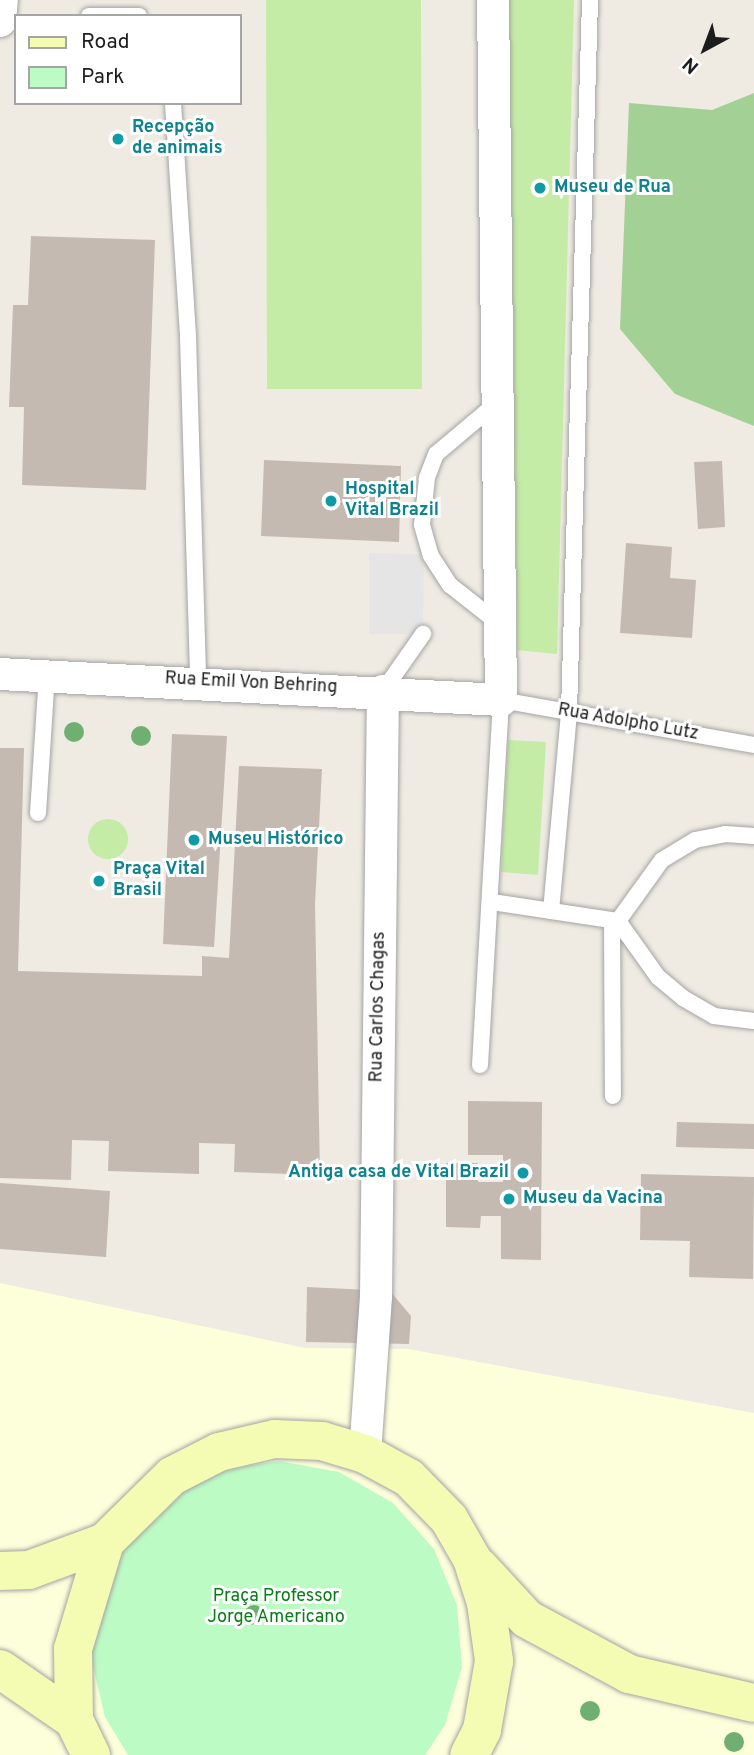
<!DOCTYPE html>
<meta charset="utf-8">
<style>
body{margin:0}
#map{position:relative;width:754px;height:1755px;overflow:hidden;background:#efebe2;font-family:Overpass,sans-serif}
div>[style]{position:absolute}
.education>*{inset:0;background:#fdffdb}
.grass>*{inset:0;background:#c4eca6}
.round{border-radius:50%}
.forest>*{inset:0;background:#a3d095}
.park>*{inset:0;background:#bdfbc5}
.parking>*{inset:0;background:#e5e5e5}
.building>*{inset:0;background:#c4bab2}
.roads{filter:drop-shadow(0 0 2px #a4a4a4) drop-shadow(0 0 2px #a4a4a4)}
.lane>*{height:16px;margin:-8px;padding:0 8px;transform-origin:8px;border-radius:8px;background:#fff}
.street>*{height:32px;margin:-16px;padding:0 16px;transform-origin:16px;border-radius:16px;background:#fff}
.secondary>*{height:38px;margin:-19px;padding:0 19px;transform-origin:19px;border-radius:19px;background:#f4fcb3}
.trees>*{width:20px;height:20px;margin:-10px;border-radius:50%;background:#6fb072}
.dots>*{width:19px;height:19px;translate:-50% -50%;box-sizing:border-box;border:4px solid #fff;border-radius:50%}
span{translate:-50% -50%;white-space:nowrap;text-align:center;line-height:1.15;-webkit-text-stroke:6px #fff;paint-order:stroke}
.culture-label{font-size:18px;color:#0d838f;font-weight:700}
.left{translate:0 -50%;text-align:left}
.right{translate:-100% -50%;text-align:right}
.street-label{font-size:18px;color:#1d1d1d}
.park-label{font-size:18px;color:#077f17}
.legend{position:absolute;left:14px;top:14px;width:228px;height:91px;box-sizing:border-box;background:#fff;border:2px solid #a5a5a5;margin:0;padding:9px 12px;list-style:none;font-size:21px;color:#1d1d1d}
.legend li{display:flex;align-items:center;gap:14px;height:35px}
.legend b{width:35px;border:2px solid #a5a5a5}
.north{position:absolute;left:670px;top:14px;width:70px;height:70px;-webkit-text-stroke:5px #fff;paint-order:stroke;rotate:221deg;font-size:19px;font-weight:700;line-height:28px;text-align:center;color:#1d1d1d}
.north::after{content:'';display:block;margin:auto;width:24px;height:32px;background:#1d1d1d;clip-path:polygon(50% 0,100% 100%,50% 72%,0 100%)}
</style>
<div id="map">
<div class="education">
<div style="clip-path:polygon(0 1283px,305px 1348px,408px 1349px,754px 1413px,754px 1755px,0 1755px)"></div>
</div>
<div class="grass">
<div style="clip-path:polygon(266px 0,421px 0,422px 389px,267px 389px)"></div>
<div style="clip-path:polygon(508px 0,574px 0,557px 654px,517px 650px)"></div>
<div style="clip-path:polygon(508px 740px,546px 742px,538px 875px,501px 872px)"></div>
<div class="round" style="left:88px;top:819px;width:40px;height:40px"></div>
</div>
<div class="forest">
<div style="clip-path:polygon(754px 93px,754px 426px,675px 394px,620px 329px,629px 103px,712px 110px)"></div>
</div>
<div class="park">
<div style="clip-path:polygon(279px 1461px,339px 1472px,393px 1503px,434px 1549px,457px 1605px,462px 1667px,445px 1725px,425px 1755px,128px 1755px,105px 1717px,91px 1658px,98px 1597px,123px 1542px,165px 1498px,219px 1470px)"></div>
</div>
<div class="parking">
<div style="clip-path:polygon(369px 553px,424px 554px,423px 634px,369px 634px)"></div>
</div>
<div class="building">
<div style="clip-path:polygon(31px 236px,155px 240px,146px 490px,22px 485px,24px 407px,9px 407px,13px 305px,28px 305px)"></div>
<div style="clip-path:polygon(264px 460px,401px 466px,399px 542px,261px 536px)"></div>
<div style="clip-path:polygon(722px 461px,725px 527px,698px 529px,694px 462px)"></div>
<div style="clip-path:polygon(626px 543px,672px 547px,670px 578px,696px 580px,692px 638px,620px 633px)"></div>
<div style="clip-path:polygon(172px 734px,227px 736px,214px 947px,163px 944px)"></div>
<div style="clip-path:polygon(0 748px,24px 748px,18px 971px,202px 976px,202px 956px,229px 958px,239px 766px,322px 769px,315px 904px,320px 1175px,234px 1172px,235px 1144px,199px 1143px,199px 1174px,108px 1171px,109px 1141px,72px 1140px,71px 1180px,0 1178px)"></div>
<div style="clip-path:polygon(468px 1101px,542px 1102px,541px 1260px,501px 1259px,501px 1216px,481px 1216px,480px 1228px,446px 1227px,446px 1163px,478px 1163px,478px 1182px,503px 1182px,503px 1155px,468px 1155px)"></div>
<div style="clip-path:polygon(677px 1122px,754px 1124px,754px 1149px,676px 1147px)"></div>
<div style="clip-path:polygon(641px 1174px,754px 1177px,753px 1279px,689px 1277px,690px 1241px,640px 1240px)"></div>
<div style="clip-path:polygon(0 1183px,110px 1191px,106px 1257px,0 1249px)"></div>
<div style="clip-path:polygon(307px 1287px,390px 1291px,411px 1316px,409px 1344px,306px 1342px)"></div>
</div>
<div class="roads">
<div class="lane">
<div style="left:89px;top:16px;width:50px"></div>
<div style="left:173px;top:103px;width:234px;rotate:86.3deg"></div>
<div style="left:188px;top:337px;width:345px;rotate:88.3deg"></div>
<div style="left:499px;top:401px;width:82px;rotate:139.9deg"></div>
<div style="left:436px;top:454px;width:26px;rotate:111deg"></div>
<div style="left:427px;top:478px;width:47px;rotate:96.1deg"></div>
<div style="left:422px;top:525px;width:32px;rotate:74deg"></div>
<div style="left:431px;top:556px;width:35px;rotate:57deg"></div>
<div style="left:450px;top:585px;width:66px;rotate:38.3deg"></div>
<div style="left:383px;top:691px;width:70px;rotate:-54.9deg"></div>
<div style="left:38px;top:813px;width:139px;rotate:-86.3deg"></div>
<div style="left:492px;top:902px;width:127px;rotate:8.6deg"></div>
<div style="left:618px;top:921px;width:69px;rotate:54.5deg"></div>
<div style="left:658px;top:977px;width:33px;rotate:40deg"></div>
<div style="left:683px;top:998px;width:36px;rotate:30deg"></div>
<div style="left:714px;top:1016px;width:40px;rotate:7.1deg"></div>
<div style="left:551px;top:911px;width:200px;rotate:-84.8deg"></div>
<div style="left:569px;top:712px;width:712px;rotate:-88.31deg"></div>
<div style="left:612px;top:921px;width:175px;rotate:89.7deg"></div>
<div style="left:618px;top:921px;width:75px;rotate:-54.2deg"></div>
<div style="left:662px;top:860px;width:39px;rotate:-31deg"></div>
<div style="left:695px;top:840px;width:31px;rotate:-11deg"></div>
<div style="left:725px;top:834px;width:29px;rotate:4deg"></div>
<div style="left:480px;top:1065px;width:366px;rotate:-86.7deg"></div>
<div style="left:501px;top:700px;width:257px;rotate:10.1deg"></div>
</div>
<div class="street">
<div style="left:0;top:21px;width:21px;rotate:-85deg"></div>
<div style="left:0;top:674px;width:502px;rotate:2.97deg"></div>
<div style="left:501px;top:700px;width:700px;rotate:-90.65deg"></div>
<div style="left:365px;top:1454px;width:158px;rotate:-86deg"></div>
<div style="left:376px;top:1296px;width:605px;rotate:-89.34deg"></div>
</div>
<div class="secondary">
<div style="left:478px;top:1566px;width:72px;rotate:47.2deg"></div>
<div style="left:527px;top:1619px;width:116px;rotate:28.3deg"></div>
<div style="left:629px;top:1674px;width:128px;rotate:13.1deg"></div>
<div style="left:0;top:1571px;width:29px;rotate:-2deg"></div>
<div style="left:29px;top:1570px;width:81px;rotate:-20.2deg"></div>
<div style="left:0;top:1669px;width:90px;rotate:34.6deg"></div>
<div style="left:91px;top:1755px;width:39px;rotate:-116deg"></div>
<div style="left:74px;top:1720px;width:71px;rotate:-90.8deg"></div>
<div style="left:73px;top:1649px;width:112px;rotate:-73.3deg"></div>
<div style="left:105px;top:1542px;width:94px;rotate:-44.6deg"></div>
<div style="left:172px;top:1476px;width:53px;rotate:-27.1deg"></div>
<div style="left:219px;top:1452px;width:57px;rotate:-13.1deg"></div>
<div style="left:275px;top:1439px;width:47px;rotate:2.4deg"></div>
<div style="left:322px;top:1441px;width:45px;rotate:16.8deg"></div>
<div style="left:365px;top:1454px;width:50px;rotate:28.6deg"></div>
<div style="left:409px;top:1478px;width:57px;rotate:45.7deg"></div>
<div style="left:449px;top:1519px;width:46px;rotate:60.1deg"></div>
<div style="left:472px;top:1559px;width:46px;rotate:72.3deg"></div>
<div style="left:486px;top:1603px;width:59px;rotate:82.1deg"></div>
<div style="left:494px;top:1661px;width:70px;rotate:99.9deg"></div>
<div style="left:482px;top:1730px;width:28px;rotate:117deg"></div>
</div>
</div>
<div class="trees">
<div style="left:74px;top:732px"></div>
<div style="left:141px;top:736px"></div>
<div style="left:254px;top:1615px"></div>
<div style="left:590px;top:1711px"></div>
<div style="left:734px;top:1742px"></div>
</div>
<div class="dots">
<div style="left:118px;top:139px;background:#0f9aa8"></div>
<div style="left:540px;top:188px;background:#0f9aa8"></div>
<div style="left:331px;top:501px;background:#0f9aa8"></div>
<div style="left:194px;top:840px;background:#0f9aa8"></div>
<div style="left:99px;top:881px;background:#0f9aa8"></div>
<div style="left:523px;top:1173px;background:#0f9aa8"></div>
<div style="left:509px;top:1199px;background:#0f9aa8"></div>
</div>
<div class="culture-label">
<span class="left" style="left:132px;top:139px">Recepção<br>de animais</span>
<span class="left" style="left:554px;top:188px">Museu de Rua</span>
<span class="left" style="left:345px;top:501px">Hospital<br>Vital Brazil</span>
<span class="left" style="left:208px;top:840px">Museu Histórico</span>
<span class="left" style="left:113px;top:881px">Praça Vital<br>Brasil</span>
<span class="right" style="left:509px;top:1173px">Antiga casa de Vital Brazil</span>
<span class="left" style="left:523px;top:1199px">Museu da Vacina</span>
</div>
<div class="street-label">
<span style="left:251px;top:684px;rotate:3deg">Rua Emil Von Behring</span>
<span style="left:628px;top:723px;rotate:10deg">Rua Adolpho Lutz</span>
<span style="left:379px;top:1007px;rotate:-89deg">Rua Carlos Chagas</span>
</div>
<div class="park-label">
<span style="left:276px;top:1608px">Praça Professor<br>Jorge Americano</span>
</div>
<ul class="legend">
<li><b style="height:9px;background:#f4fcb3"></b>Road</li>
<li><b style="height:19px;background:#bdfbc5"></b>Park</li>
</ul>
<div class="north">N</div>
</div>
